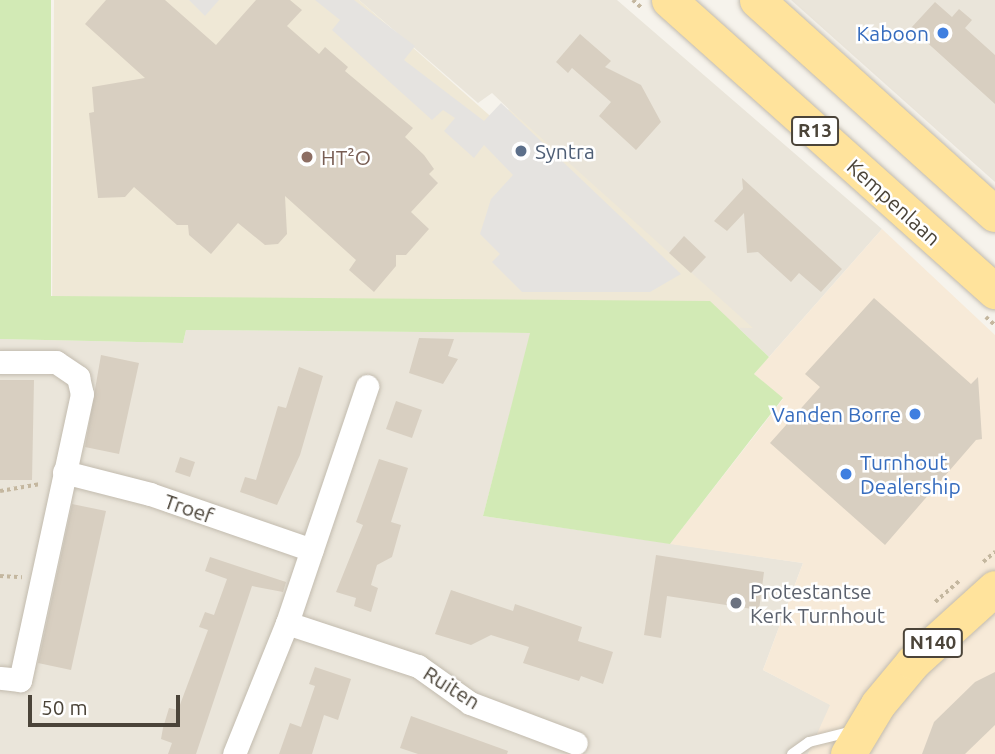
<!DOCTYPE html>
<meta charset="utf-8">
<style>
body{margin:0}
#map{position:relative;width:995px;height:754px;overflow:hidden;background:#f6f3ec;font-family:Ubuntu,sans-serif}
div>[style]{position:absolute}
.residential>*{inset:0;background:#eae5da}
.commercial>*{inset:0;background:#f7ead8}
.education>*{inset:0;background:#efe8d6}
.green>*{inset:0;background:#d2eab5}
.parking>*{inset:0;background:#e5e3e0}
.building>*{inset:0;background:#d8cfc1}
.path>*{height:3.5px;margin-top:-1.75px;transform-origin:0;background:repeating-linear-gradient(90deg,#c4b79f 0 3.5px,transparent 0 7px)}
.roads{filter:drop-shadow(0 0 2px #c2bbae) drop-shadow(0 0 2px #c2bbae)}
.service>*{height:10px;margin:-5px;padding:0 5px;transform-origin:5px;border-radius:5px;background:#fff}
.minor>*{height:23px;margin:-11.5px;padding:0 11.5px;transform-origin:11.5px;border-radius:11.5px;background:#fff}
.primary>*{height:35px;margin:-17.5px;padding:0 17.5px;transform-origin:17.5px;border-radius:17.5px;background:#ffe39c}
.dots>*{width:19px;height:19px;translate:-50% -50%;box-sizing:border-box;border:4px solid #fff;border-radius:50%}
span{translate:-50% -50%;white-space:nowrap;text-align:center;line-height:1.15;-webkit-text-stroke:5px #fff;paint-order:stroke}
.shield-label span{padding:2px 5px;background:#fff;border:2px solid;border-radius:5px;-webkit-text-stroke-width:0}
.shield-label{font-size:19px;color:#4b4439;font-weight:700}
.shop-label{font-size:21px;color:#366cbe}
.right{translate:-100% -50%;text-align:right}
.left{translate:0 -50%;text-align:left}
.service-label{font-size:21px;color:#4e5e75}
.education-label{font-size:21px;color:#785e54}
.street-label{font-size:21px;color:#4b4439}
.worship-label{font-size:21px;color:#5b616d}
.scale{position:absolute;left:28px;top:695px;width:152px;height:32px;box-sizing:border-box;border:4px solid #4b4439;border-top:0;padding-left:9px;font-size:21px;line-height:24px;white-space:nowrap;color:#4b4439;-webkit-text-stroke:5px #fff;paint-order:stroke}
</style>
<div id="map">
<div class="residential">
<div style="clip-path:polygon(359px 0,617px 0,882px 229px,769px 357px,492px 93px,478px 103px)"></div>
<div style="clip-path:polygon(791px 0,995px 0,995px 182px)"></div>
<div style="clip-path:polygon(186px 330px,531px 333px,483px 516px,803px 563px,763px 670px,831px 705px,808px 754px,0 754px,0 339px,183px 343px)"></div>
</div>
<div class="commercial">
<div style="clip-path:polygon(882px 229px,995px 335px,995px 754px,808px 754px,830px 705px,763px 670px,803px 563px,670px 544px,783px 399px,754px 374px)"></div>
</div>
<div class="education">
<div style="clip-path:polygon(54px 0,359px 0,497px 122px,509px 109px,753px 328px,52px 319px)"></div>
</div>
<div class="green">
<div style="clip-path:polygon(0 0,51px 0,51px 296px,710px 301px,769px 357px,754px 374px,783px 398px,670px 544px,483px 516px,530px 333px,186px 330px,183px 343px,0 339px)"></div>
</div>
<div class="parking">
<div style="clip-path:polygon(189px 0,219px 0,205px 16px)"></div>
<div style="clip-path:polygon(315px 0,354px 0,415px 46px,404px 60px,484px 121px,501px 103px,681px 274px,650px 292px,522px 292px,492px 262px,500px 254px,480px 234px,491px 199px,513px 175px,484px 145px,474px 158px,444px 131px,455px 118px,443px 110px,432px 120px,332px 30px,340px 20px)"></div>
</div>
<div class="building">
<div style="clip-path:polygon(106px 0,165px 0,216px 45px,256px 0,290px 0,302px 10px,287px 26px,319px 54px,325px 47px,348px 67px,345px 71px,413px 128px,405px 137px,424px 155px,434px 169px,429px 174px,438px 183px,411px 212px,429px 229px,406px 255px,396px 255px,396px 266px,374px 292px,349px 270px,356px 260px,285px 196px,287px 234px,278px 244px,265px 245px,238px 223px,211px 254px,189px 235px,188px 225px,177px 225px,134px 187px,125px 197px,98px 198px,89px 113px,94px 112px,92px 87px,145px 78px,85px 24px)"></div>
<div style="clip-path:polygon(935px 2px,952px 17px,959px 9px,972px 20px,965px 28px,995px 55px,995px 104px,911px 28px)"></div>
<div style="clip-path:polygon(580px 34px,611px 61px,605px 67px,641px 85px,661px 122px,636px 150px,599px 116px,611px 102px,572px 68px,568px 73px,556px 62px)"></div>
<div style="clip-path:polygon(742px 178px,842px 269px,821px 292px,799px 273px,791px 282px,758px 252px,747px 253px,744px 213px,727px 231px,714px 221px,743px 189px)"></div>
<div style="clip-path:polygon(684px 236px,706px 257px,691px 273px,669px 253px)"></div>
<div style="clip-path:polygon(874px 298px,971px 384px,978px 377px,982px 439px,976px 440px,885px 545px,770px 443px,820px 387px,805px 374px)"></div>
<div style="clip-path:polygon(419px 338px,454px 339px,448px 356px,458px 359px,443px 384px,409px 373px)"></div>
<div style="clip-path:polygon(101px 355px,139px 363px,119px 454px,85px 447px)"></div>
<div style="clip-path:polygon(299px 367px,323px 376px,300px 455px,277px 505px,240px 492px,245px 477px,256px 480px,278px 406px,286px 408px)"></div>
<div style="clip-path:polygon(0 380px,34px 380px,32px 480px,0 480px)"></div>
<div style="clip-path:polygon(396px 401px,422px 410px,412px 438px,386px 429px)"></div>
<div style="clip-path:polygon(180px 457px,195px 462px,190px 477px,175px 472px)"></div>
<div style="clip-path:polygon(379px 459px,408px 468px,391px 522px,401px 525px,392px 557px,377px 565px,371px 585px,378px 588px,371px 612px,354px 606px,356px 598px,336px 592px,363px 525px,356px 522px)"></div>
<div style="clip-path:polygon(72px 504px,106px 511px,71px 670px,38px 663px)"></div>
<div style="clip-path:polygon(656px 555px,764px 572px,759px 610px,667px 596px,661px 638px,644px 635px)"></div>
<div style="clip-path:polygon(210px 557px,286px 582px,283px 592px,252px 586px,196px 754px,168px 754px,172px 743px,161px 739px,163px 728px,169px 708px,178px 710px,208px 630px,199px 627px,205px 612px,214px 615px,227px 579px,205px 571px)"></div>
<div style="clip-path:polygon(451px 590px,513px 611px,515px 604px,582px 627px,578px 641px,613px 652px,603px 684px,581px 676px,579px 681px,523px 663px,529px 647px,491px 635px,471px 645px,435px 634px)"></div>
<div style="clip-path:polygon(315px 667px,351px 679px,338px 720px,324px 715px,312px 754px,279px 754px,290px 723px,301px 727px,315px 686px,309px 684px)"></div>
<div style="clip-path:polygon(995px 672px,995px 725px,965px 754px,922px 754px,934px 722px,975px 682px)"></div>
<div style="clip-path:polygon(411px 716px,508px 751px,507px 754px,418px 754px,400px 748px)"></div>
</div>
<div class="path">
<div style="left:633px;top:0;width:12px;rotate:42deg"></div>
<div style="left:986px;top:317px;width:12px;rotate:42deg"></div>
<div style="left:0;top:491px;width:41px;rotate:-9.9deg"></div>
<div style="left:983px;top:562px;width:16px;rotate:-40deg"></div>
<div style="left:0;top:576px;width:22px;rotate:3deg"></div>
<div style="left:935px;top:602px;width:33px;rotate:-41deg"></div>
</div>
<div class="roads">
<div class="service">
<div style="left:792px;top:754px;width:21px;rotate:-35deg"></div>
<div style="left:809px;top:742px;width:45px;rotate:-14deg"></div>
</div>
<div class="minor">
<div style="left:0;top:362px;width:56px"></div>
<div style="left:56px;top:362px;width:27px;rotate:34deg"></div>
<div style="left:78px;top:377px;width:17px;rotate:77deg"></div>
<div style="left:82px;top:394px;width:293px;rotate:102.2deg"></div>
<div style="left:20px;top:680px;width:20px;rotate:-174deg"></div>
<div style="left:64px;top:472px;width:89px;rotate:14.3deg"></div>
<div style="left:150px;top:494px;width:171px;rotate:19.1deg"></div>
<div style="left:287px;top:623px;width:138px;rotate:18.2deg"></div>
<div style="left:418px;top:666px;width:64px;rotate:35.4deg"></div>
<div style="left:470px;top:703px;width:113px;rotate:20.7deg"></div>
<div style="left:234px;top:754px;width:141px;rotate:-68deg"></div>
<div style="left:287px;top:623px;width:250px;rotate:-71.3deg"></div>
</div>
<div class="primary">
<div style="left:669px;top:0;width:437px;rotate:41.8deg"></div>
<div style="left:757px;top:0;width:320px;rotate:42deg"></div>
<div style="left:848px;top:754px;width:58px;rotate:-59deg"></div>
<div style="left:878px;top:704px;width:55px;rotate:-50.2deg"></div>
<div style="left:913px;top:662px;width:110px;rotate:-42.1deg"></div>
</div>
</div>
<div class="dots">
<div style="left:943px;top:33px;background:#3f7fe0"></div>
<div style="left:521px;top:151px;background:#5c6f8a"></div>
<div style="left:307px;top:157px;background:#8d6e63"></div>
<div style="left:915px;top:414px;background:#3f7fe0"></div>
<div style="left:846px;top:474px;background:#3f7fe0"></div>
<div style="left:736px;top:603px;background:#6b7280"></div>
</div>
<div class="shield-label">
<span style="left:815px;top:131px">R13</span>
<span style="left:933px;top:643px">N140</span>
</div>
<div class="shop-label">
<span class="right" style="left:929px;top:33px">Kaboon</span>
<span class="right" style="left:901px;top:414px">Vanden Borre</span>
<span class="left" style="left:860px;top:474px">Turnhout<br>Dealership</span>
</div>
<div class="service-label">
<span class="left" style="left:535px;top:151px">Syntra</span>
</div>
<div class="education-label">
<span class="left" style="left:321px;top:157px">HT²O</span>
</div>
<div class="street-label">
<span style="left:894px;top:202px;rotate:42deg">Kempenlaan</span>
<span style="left:189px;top:508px;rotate:19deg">Troef</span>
<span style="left:452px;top:687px;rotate:32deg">Ruiten</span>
</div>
<div class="worship-label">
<span class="left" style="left:750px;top:603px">Protestantse<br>Kerk Turnhout</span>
</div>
<div class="scale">50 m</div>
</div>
